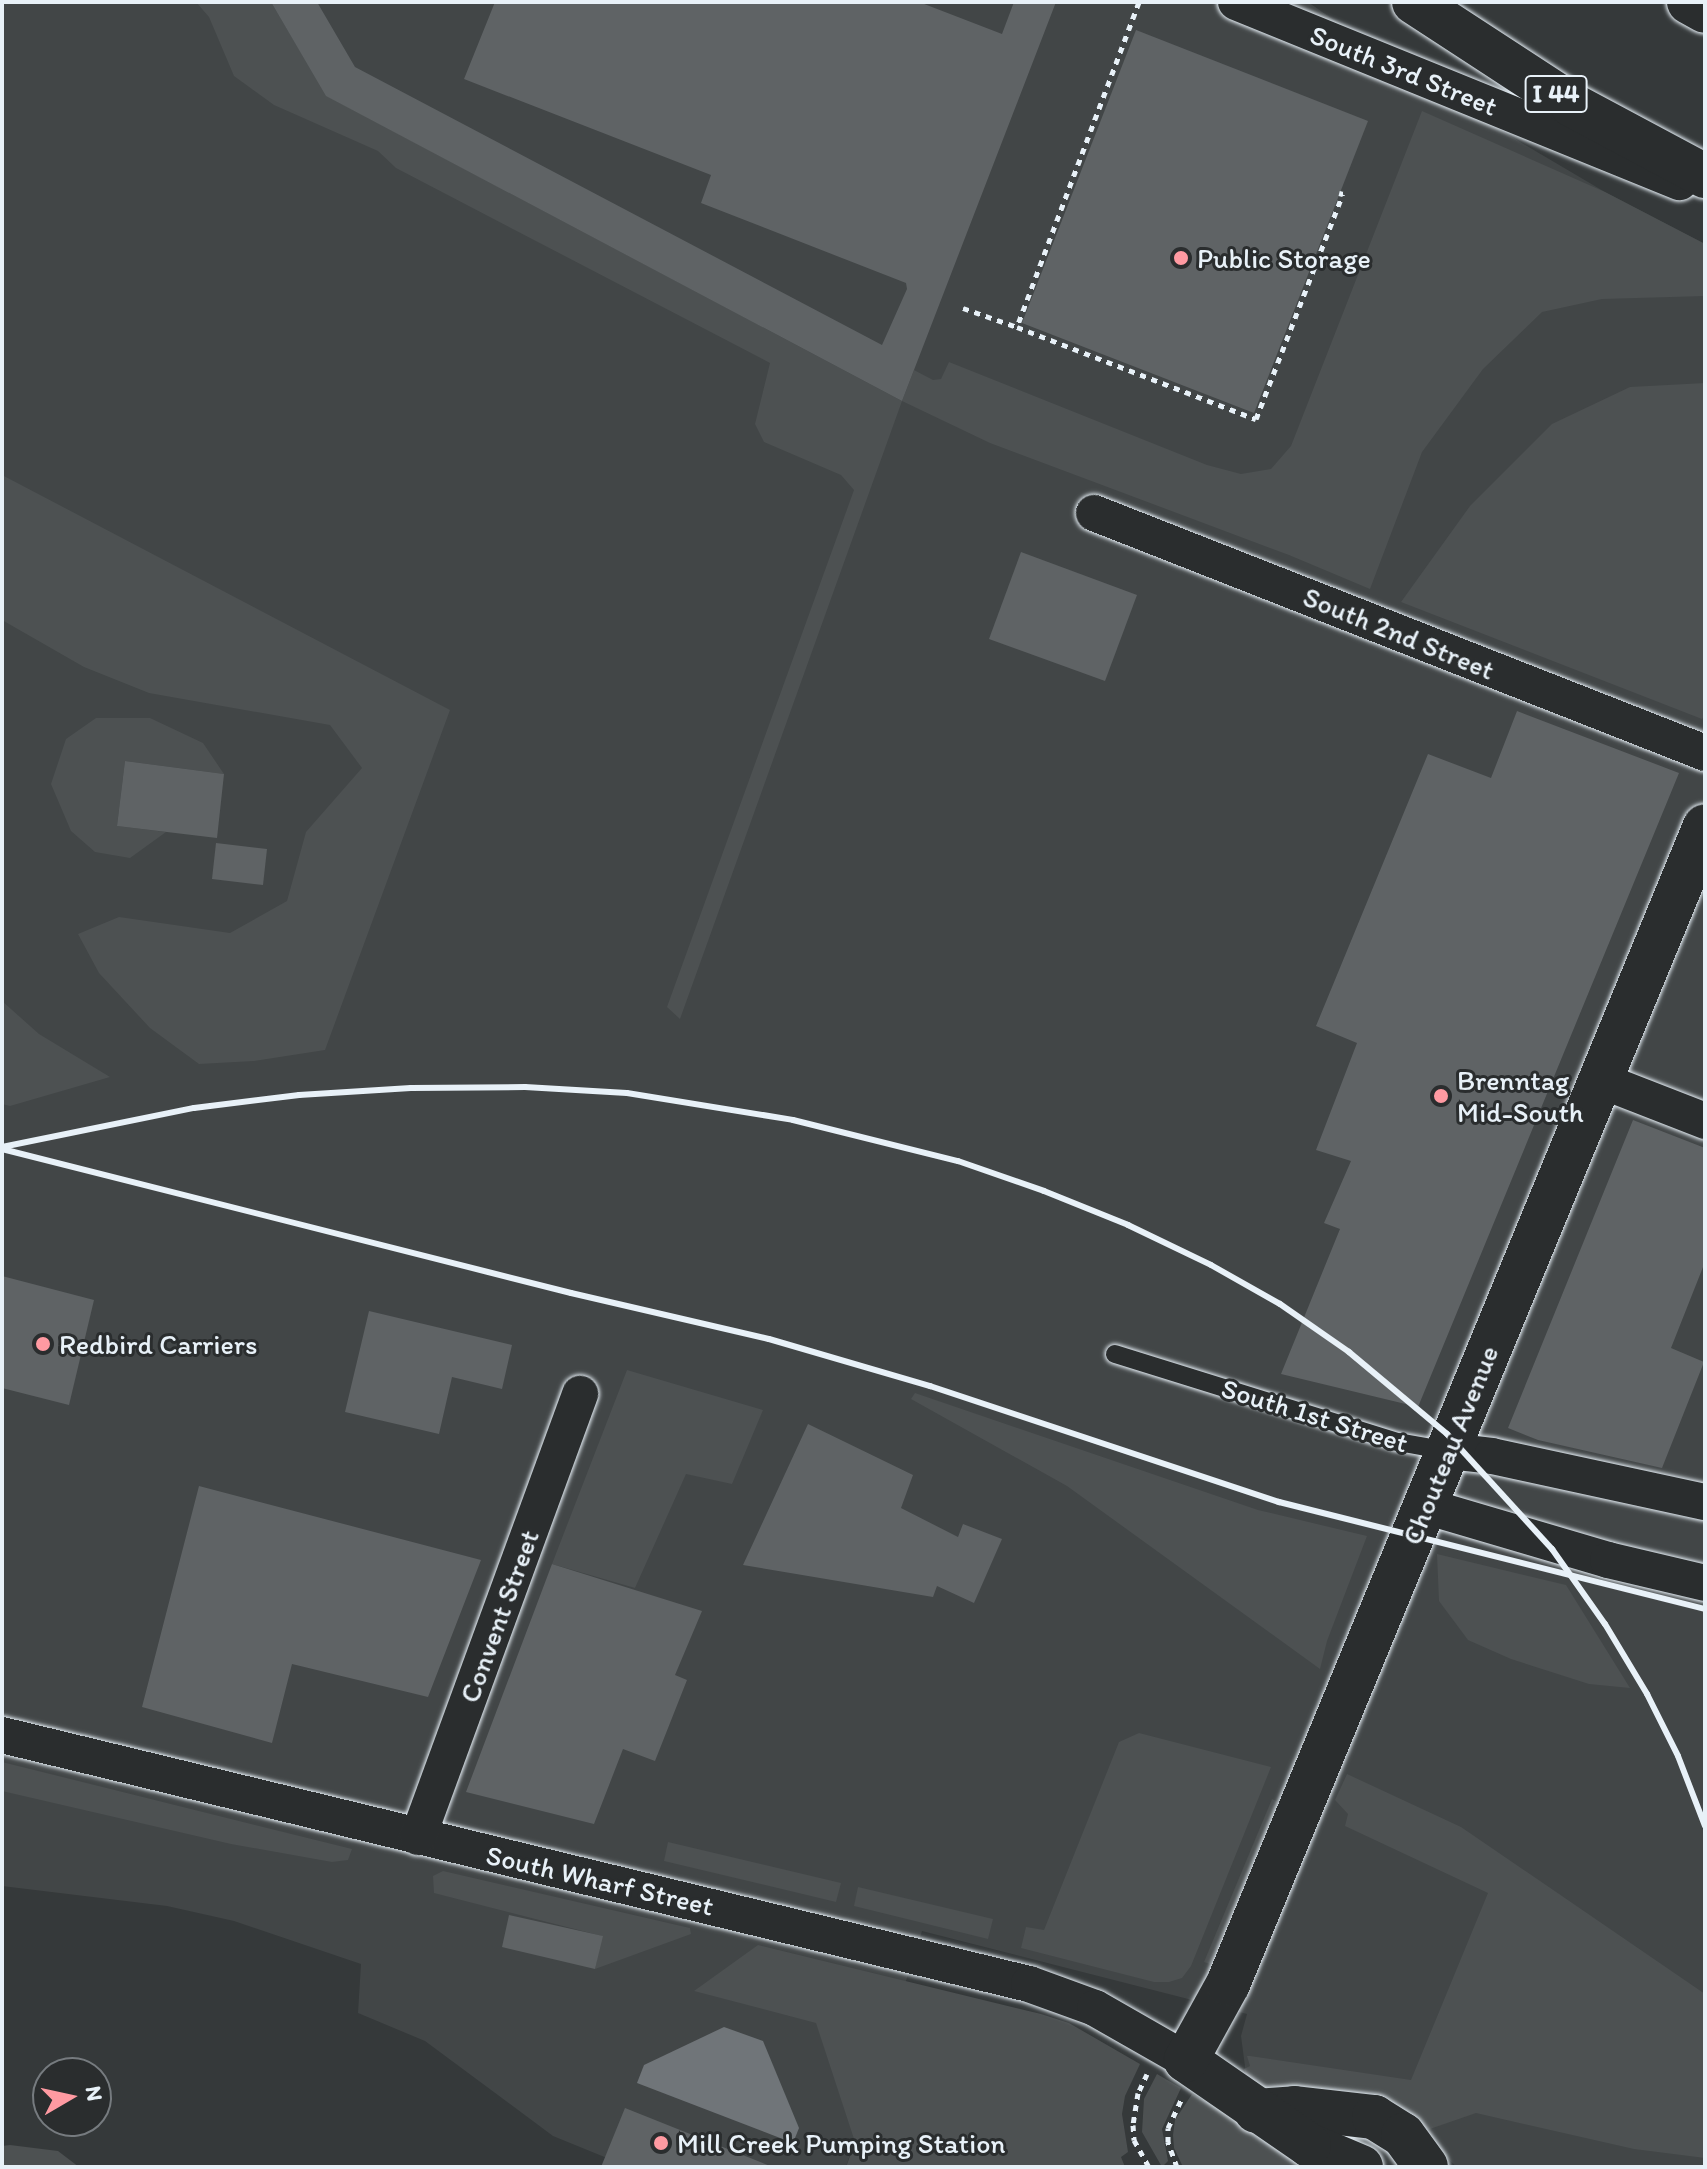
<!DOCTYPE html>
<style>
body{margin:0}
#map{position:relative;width:1707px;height:2169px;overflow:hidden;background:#35393a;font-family:Itim,sans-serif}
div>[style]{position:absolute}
.built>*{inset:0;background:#424647}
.green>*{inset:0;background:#4d5152}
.water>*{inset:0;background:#707579}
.building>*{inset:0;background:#5f6365}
.path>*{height:5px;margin-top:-2.5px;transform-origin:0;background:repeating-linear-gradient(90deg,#e8f1f8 0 6px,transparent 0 12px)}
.roads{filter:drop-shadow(0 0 2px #e8f1f8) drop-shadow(0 0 2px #e8f1f8)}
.service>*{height:18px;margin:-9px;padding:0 9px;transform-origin:9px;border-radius:9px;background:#2a2d2e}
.minor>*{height:36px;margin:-18px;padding:0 18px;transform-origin:18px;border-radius:18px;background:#2a2d2e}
.tertiary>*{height:44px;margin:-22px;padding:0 22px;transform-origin:22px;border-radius:22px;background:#2a2d2e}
.motorway>*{height:44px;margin:-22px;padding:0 22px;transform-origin:22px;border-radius:22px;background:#2a2d2e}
.rail>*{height:6px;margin:-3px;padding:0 3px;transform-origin:3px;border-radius:3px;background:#e8f1f8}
.dots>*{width:22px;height:22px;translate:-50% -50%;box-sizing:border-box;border:4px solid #2a2d2e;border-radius:50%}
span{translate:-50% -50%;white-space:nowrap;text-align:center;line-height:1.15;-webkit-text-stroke:6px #2a2d2e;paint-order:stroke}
.shield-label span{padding:2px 6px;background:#2a2d2e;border:2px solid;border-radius:6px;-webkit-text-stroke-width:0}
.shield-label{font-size:26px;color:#e8f1f8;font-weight:700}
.street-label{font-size:28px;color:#e8f1f8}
.poi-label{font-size:28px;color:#e8f1f8}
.left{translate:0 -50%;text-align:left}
.frame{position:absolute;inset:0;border:4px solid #e8f1f8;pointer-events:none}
.north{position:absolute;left:32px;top:2057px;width:80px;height:80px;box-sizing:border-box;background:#2a2d2e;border:2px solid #767b7f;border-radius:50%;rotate:81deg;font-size:22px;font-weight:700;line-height:32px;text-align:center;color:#e8f1f8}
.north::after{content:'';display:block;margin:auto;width:28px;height:36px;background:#ff9aa2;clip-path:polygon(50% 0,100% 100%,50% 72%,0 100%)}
</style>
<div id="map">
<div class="built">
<div style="clip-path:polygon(2px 2px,1308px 2px,1444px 97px,1605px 192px,1705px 244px,1705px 2167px,1457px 2167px,1436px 2148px,1246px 2074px,1241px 2036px,1247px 2014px,922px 1931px,846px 2167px,629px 2167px,553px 2136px,425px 2041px,358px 2013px,361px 1964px,234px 1921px,167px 1906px,2px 1886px)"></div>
</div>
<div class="green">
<div style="clip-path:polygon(196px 2px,271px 2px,327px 96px,902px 401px,914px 370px,933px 380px,941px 379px,949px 362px,1207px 465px,1241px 474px,1271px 469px,1291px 446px,1422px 111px,1605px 192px,1705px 244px,1705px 296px,1602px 299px,1542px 312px,1483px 369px,1422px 452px,1370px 589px,1289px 555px,990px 443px,902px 401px,680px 1019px,667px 1007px,854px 490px,841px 475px,764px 442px,755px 424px,770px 363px,396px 168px,378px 151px,274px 105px,234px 76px,209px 17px)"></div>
<div style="clip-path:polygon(1705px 383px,1705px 715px,1702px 719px,1401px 602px,1470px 506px,1552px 424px,1630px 387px)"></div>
<div style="clip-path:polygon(2px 475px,450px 710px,325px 1050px,254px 1061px,199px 1064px,150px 1028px,99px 973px,78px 934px,119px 917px,230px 933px,287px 901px,306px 832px,362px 768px,330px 725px,149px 693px,84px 667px,2px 620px)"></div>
<div style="clip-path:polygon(96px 718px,150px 718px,203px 743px,224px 774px,125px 761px,117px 826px,166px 832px,130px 858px,95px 852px,71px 831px,51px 784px,66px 739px)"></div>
<div style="clip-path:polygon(2px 1001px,39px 1034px,110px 1077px,10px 1106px,2px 1104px)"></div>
<div style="clip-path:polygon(627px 1370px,763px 1410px,732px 1484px,686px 1474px,635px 1588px,552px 1564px)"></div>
<div style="clip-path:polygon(915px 1393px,1258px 1510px,1367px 1536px,1327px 1641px,1320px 1669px,1067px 1486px,911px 1399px)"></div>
<div style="clip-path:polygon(1437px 1554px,1566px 1585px,1630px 1688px,1589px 1684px,1511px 1659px,1468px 1640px,1439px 1601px)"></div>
<div style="clip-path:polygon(1139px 1733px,1271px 1767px,1191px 1966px,1182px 1978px,1169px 1982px,1154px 1982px,1021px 1948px,1026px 1927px,1044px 1930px,1119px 1742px)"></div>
<div style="clip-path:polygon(2px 1761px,2px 1762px,352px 1849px,348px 1860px,332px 1862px,231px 1844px,2px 1791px)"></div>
<div style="clip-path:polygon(1347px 1774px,1461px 1827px,1705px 1994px,1705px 2158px,1634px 2149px,1476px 2113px,1424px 2131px,1258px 2085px,1246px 2074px,1244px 2069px,1250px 2066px,1247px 2056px,1250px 2056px,1411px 2080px,1488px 1893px,1345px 1826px,1348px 1814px,1335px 1800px)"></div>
<div style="clip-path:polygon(1272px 1799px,1278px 1802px,1210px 1964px,1204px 1962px)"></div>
<div style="clip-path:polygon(668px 1842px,841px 1883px,836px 1902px,664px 1861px)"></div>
<div style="clip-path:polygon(443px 1871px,690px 1928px,691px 1934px,595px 1969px,602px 1936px,434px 1893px,433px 1876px)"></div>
<div style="clip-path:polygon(858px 1887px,993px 1919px,988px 1939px,854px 1906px)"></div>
<div style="clip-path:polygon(758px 1945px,1041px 2014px,1069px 2023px,1140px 2064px,1125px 2096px,1122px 2114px,1128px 2152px,1121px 2157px,1125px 2167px,846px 2167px,855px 2142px,816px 2023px,694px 1991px)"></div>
<div style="clip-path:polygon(1157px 2074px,1181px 2088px,1162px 2129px,1168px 2161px,1162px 2167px,1142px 2132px,1144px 2099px)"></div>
<div style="clip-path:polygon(1192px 2094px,1242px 2122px,1315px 2167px,1183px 2167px,1174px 2148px,1173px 2135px,1175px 2120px)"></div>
<div style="clip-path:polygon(10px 2145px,58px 2151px,79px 2167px,2px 2167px,2px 2146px)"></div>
</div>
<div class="water">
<div style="clip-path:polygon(724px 2027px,763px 2041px,799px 2128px,793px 2143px,637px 2083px,644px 2065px)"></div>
</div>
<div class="building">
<div style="clip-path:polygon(271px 2px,317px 2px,355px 67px,882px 345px,907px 289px,906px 283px,701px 203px,711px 175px,464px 79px,495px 2px,919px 2px,1002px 34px,1014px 2px,1056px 2px,902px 401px,326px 96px)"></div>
<div style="clip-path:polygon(1136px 30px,1368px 121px,1254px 413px,1022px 323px)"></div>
<div style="clip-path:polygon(1021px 552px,1137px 595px,1105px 681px,989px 639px)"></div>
<div style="clip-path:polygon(1517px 711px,1679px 773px,1418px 1407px,1281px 1374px,1340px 1229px,1324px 1223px,1351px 1161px,1316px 1150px,1357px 1043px,1316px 1026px,1428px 754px,1491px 778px)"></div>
<div style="clip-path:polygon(125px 761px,224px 774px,217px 838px,117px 826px)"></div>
<div style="clip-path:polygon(216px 843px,267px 849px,263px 885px,212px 879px)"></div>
<div style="clip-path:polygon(1633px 1120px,1705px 1148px,1705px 1262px,1671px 1348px,1704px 1362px,1662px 1468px,1538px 1440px,1508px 1428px)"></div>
<div style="clip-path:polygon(2px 1276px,94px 1300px,69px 1405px,2px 1388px)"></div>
<div style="clip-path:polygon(369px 1311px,512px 1345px,502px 1389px,452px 1377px,439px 1434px,345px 1412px)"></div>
<div style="clip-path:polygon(808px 1424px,913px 1475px,901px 1508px,958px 1537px,963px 1524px,1002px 1539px,974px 1603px,937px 1586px,933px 1597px,743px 1565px)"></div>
<div style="clip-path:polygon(199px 1486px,481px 1560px,428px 1697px,292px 1664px,272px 1743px,142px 1707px)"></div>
<div style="clip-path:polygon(552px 1564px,702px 1611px,675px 1675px,687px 1680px,655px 1761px,623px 1749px,594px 1824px,466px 1792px)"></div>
<div style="clip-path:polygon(509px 1915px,603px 1936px,595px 1969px,502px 1947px)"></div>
<div style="clip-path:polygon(625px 2108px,770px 2166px,770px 2167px,601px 2167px)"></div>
</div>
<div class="path">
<div style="left:1139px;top:2px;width:347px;rotate:110.6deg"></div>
<div style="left:1017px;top:327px;width:256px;rotate:21.1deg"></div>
<div style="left:1256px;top:419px;width:241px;rotate:-68.9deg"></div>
<div style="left:1343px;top:194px;width:4px;rotate:-166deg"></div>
<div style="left:963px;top:308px;width:57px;rotate:19.4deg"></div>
<div style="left:1147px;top:2074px;width:21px;rotate:115deg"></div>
<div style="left:1138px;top:2093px;width:32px;rotate:99deg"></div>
<div style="left:1133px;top:2125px;width:15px;rotate:86deg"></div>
<div style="left:1134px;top:2140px;width:31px;rotate:61deg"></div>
<div style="left:1177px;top:2167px;width:27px;rotate:-110deg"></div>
<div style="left:1168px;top:2142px;width:14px;rotate:-90deg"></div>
<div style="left:1168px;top:2128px;width:31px;rotate:-65deg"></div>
</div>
<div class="roads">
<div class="service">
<div style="left:1115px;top:1354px;width:296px;rotate:17.3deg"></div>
<div style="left:1398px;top:1442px;width:52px;rotate:10deg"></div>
</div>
<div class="minor">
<div style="left:1236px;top:2px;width:479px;rotate:22.1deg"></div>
<div style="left:1094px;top:513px;width:656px;rotate:21.44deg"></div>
<div style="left:1600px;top:1080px;width:113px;rotate:21.3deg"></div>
<div style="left:1449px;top:1451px;width:43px;rotate:6.6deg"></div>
<div style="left:1492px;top:1456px;width:218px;rotate:12.2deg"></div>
<div style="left:1425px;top:1506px;width:191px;rotate:16.4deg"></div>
<div style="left:1608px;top:1560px;width:100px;rotate:13.3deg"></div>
<div style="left:2px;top:1735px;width:1057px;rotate:13.63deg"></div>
<div style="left:1029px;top:1984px;width:70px;rotate:20deg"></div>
<div style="left:1095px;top:2008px;width:105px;rotate:29.7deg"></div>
<div style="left:418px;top:1837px;width:472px;rotate:-69.9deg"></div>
</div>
<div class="tertiary">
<div style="left:1256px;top:2111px;width:39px;rotate:-4deg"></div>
<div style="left:1295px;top:2108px;width:80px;rotate:6.5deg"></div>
<div style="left:1374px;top:2117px;width:34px;rotate:32deg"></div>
<div style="left:1403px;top:2135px;width:39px;rotate:54deg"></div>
<div style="left:1361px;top:2167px;width:56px;rotate:-157.1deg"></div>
<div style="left:1309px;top:2145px;width:150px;rotate:-145.4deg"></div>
<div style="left:1186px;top:2060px;width:87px;rotate:-61.1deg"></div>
<div style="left:1228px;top:1984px;width:1252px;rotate:-67.61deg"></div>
</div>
<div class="motorway">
<div style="left:1414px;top:2px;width:189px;rotate:33.1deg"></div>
<div style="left:1572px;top:105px;width:151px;rotate:28.1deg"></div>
<div style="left:1689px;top:2px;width:18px;rotate:29deg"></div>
</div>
</div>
<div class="rail">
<div style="left:2px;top:1147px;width:196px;rotate:-11.5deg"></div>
<div style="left:194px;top:1108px;width:106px;rotate:-7.1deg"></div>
<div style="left:299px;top:1095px;width:112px;rotate:-3.6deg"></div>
<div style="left:411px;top:1088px;width:114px;rotate:-0.5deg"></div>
<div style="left:525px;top:1087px;width:102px;rotate:3.4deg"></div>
<div style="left:627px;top:1093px;width:168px;rotate:9.2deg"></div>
<div style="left:793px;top:1120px;width:170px;rotate:14deg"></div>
<div style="left:958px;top:1161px;width:91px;rotate:19.2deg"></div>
<div style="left:1044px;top:1191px;width:91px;rotate:22deg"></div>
<div style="left:1128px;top:1225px;width:92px;rotate:25.7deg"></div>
<div style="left:1211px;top:1265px;width:79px;rotate:29.5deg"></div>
<div style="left:1280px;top:1304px;width:84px;rotate:34.8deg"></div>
<div style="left:1349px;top:1352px;width:128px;rotate:39.9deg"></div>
<div style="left:1447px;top:1434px;width:156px;rotate:47.6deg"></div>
<div style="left:1552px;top:1549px;width:92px;rotate:54.8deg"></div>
<div style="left:1605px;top:1624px;width:82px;rotate:59deg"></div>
<div style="left:1647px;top:1694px;width:69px;rotate:63.4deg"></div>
<div style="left:1678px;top:1756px;width:75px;rotate:68.9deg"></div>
<div style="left:2px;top:1149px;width:587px;rotate:14.2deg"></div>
<div style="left:571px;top:1293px;width:203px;rotate:13.1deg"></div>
<div style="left:769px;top:1339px;width:168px;rotate:16.3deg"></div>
<div style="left:930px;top:1386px;width:368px;rotate:18.4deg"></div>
<div style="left:1279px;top:1502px;width:439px;rotate:14.1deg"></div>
</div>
<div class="dots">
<div style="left:1181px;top:258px;background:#ff9aa2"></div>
<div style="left:1441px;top:1096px;background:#ff9aa2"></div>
<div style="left:43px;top:1344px;background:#ff9aa2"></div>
<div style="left:661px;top:2143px;background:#ff9aa2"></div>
</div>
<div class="shield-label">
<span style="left:1556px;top:94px">I 44</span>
</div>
<div class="street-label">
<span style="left:1404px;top:70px;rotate:22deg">South 3rd Street</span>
<span style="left:1399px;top:633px;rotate:22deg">South 2nd Street</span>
<span style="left:1315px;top:1415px;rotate:17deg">South 1st Street</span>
<span style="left:1450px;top:1445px;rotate:-68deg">Chouteau Avenue</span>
<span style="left:499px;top:1616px;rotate:-70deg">Convent Street</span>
<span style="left:600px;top:1880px;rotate:13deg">South Wharf Street</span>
</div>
<div class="poi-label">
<span class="left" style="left:1197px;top:258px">Public Storage</span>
<span class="left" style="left:1457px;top:1096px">Brenntag<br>Mid-South</span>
<span class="left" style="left:59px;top:1344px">Redbird Carriers</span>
<span class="left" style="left:677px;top:2143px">Mill Creek Pumping Station</span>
</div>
<div class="frame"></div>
<div class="north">N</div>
</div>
